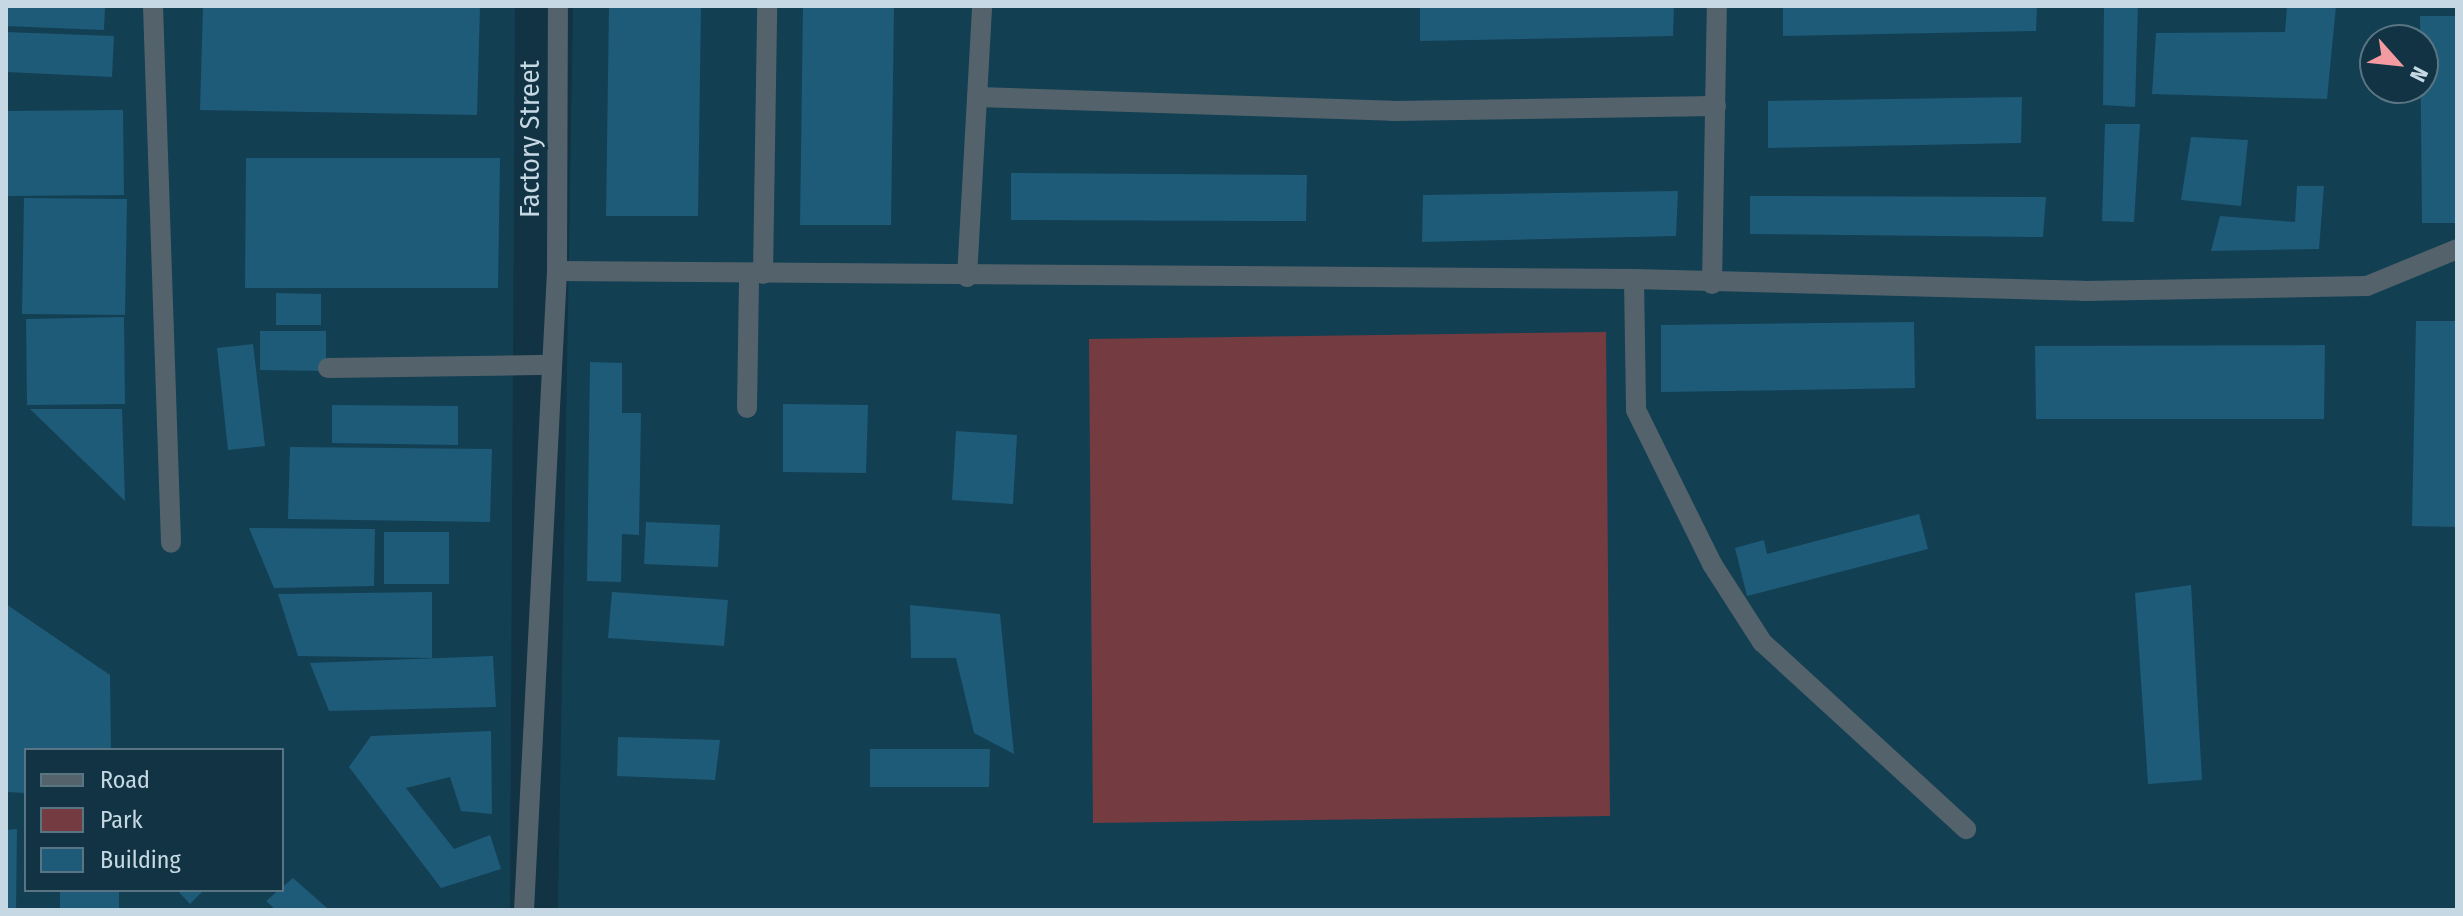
<!DOCTYPE html>
<style>
body{margin:0}
#map{position:relative;width:2463px;height:916px;overflow:hidden;background:#113343;font-family:"Fira Sans Condensed",sans-serif}
div>[style]{position:absolute}
.built>*{inset:0;background:#133f53}
.green>*{inset:0;background:#743c41}
.building>*{inset:0;background:#1e5b78}
.lane>*{height:20px;margin:-10px;padding:0 10px;transform-origin:10px;border-radius:10px;background:#54636b}
.street>*{height:20px;margin:-10px;padding:0 10px;transform-origin:10px;border-radius:10px;background:#54636b}
span{translate:-50% -50%;white-space:nowrap;text-align:center;line-height:1.15;-webkit-text-stroke:6px #113343;paint-order:stroke}
.street-label{font-size:28px;color:#c6d8e3}
.frame{position:absolute;inset:0;border:8px solid #c6d8e3;pointer-events:none}
.legend{position:absolute;left:24px;top:748px;width:260px;height:144px;box-sizing:border-box;background:#113343;border:2px solid #597583;margin:0;padding:10px 14px;list-style:none;font-size:24px;color:#c6d8e3}
.legend li{display:flex;align-items:center;gap:16px;height:40px}
.legend b{width:40px;border:2px solid #597583}
.north{position:absolute;left:2359px;top:24px;width:80px;height:80px;box-sizing:border-box;background:#113343;border:2px solid #597583;border-radius:50%;rotate:117deg;font-size:22px;font-weight:700;line-height:32px;text-align:center;color:#c6d8e3}
.north::after{content:'';display:block;margin:auto;width:28px;height:36px;background:#f49aa1;clip-path:polygon(50% 0,100% 100%,50% 72%,0 100%)}
</style>
<div id="map">
<div class="built">
<div style="clip-path:polygon(evenodd,6px 6px,515px 6px,510px 910px,6px 910px,6px 6px,26px 750px,282px 750px,282px 890px,26px 890px,26px 750px)"></div>
<div style="clip-path:polygon(evenodd,573px 6px,2457px 6px,2457px 910px,558px 910px,573px 6px,2375px 40px,2423px 40px,2423px 88px,2375px 88px,2375px 40px)"></div>
</div>
<div class="green">
<div style="clip-path:polygon(1606px 332px,1610px 816px,1093px 823px,1089px 339px)"></div>
</div>
<div class="building">
<div style="clip-path:polygon(6px 6px,105px 6px,104px 30px,6px 26px)"></div>
<div style="clip-path:polygon(203px 6px,480px 6px,477px 115px,200px 110px)"></div>
<div style="clip-path:polygon(609px 6px,701px 6px,698px 216px,606px 216px)"></div>
<div style="clip-path:polygon(803px 6px,894px 6px,891px 225px,800px 225px)"></div>
<div style="clip-path:polygon(1420px 6px,1674px 6px,1673px 36px,1420px 41px)"></div>
<div style="clip-path:polygon(1783px 6px,2037px 6px,2036px 31px,1783px 36px)"></div>
<div style="clip-path:polygon(2104px 6px,2138px 6px,2135px 107px,2103px 105px)"></div>
<div style="clip-path:polygon(2287px 6px,2336px 6px,2327px 99px,2152px 94px,2156px 33px,2285px 32px)"></div>
<div style="clip-path:polygon(2420px 16px,2457px 16px,2457px 223px,2422px 223px)"></div>
<div style="clip-path:polygon(6px 32px,114px 36px,112px 77px,6px 72px)"></div>
<div style="clip-path:polygon(2022px 97px,2021px 143px,1768px 148px,1768px 101px)"></div>
<div style="clip-path:polygon(123px 110px,124px 195px,6px 196px,6px 111px)"></div>
<div style="clip-path:polygon(2105px 124px,2140px 124px,2134px 222px,2102px 221px)"></div>
<div style="clip-path:polygon(2191px 137px,2248px 140px,2241px 206px,2181px 200px)"></div>
<div style="clip-path:polygon(246px 158px,500px 158px,498px 288px,245px 288px)"></div>
<div style="clip-path:polygon(1011px 173px,1307px 175px,1306px 221px,1011px 220px)"></div>
<div style="clip-path:polygon(2297px 186px,2324px 186px,2319px 249px,2211px 251px,2220px 216px,2295px 222px)"></div>
<div style="clip-path:polygon(1678px 191px,1676px 236px,1422px 242px,1423px 195px)"></div>
<div style="clip-path:polygon(1750px 196px,2046px 197px,2043px 237px,1750px 234px)"></div>
<div style="clip-path:polygon(24px 198px,127px 199px,125px 315px,22px 314px)"></div>
<div style="clip-path:polygon(276px 293px,321px 294px,321px 325px,276px 325px)"></div>
<div style="clip-path:polygon(124px 317px,125px 404px,27px 405px,26px 319px)"></div>
<div style="clip-path:polygon(2416px 321px,2457px 321px,2457px 527px,2412px 526px)"></div>
<div style="clip-path:polygon(1914px 322px,1915px 388px,1661px 392px,1661px 325px)"></div>
<div style="clip-path:polygon(260px 331px,326px 331px,326px 371px,260px 370px)"></div>
<div style="clip-path:polygon(253px 344px,265px 446px,228px 450px,217px 348px)"></div>
<div style="clip-path:polygon(2325px 345px,2324px 419px,2036px 419px,2035px 346px)"></div>
<div style="clip-path:polygon(590px 362px,622px 363px,622px 413px,641px 413px,639px 535px,622px 534px,621px 582px,587px 581px)"></div>
<div style="clip-path:polygon(783px 404px,868px 405px,866px 473px,783px 472px)"></div>
<div style="clip-path:polygon(332px 405px,458px 406px,458px 445px,332px 443px)"></div>
<div style="clip-path:polygon(30px 409px,122px 409px,125px 501px)"></div>
<div style="clip-path:polygon(956px 431px,1017px 435px,1013px 504px,952px 500px)"></div>
<div style="clip-path:polygon(290px 447px,492px 449px,490px 522px,288px 519px)"></div>
<div style="clip-path:polygon(1919px 514px,1928px 549px,1747px 596px,1735px 548px,1764px 540px,1767px 554px)"></div>
<div style="clip-path:polygon(646px 522px,720px 525px,718px 567px,644px 564px)"></div>
<div style="clip-path:polygon(249px 528px,375px 529px,374px 586px,274px 588px)"></div>
<div style="clip-path:polygon(384px 532px,449px 532px,449px 584px,384px 584px)"></div>
<div style="clip-path:polygon(2191px 585px,2202px 780px,2148px 784px,2135px 593px)"></div>
<div style="clip-path:polygon(432px 592px,432px 658px,298px 656px,278px 594px)"></div>
<div style="clip-path:polygon(612px 592px,728px 600px,724px 646px,608px 638px)"></div>
<div style="clip-path:polygon(6px 604px,110px 675px,111px 750px,26px 750px,26px 793px,6px 792px)"></div>
<div style="clip-path:polygon(910px 605px,1000px 614px,1014px 754px,974px 733px,956px 658px,911px 658px)"></div>
<div style="clip-path:polygon(493px 656px,496px 707px,329px 711px,310px 663px)"></div>
<div style="clip-path:polygon(491px 731px,492px 814px,461px 811px,450px 777px,406px 788px,454px 849px,490px 835px,501px 869px,441px 888px,349px 767px,371px 736px)"></div>
<div style="clip-path:polygon(618px 737px,720px 740px,715px 780px,617px 776px)"></div>
<div style="clip-path:polygon(870px 749px,990px 749px,989px 787px,870px 787px)"></div>
<div style="clip-path:polygon(17px 829px,16px 910px,6px 910px,6px 830px)"></div>
<div style="clip-path:polygon(293px 878px,327px 908px,276px 910px,266px 901px)"></div>
<div style="clip-path:polygon(60px 890px,119px 890px,119px 910px,60px 910px)"></div>
<div style="clip-path:polygon(177px 890px,204px 890px,190px 904px)"></div>
</div>
<div class="lane">
<div style="left:763px;top:274px;width:268px;rotate:-89.1deg"></div>
<div style="left:1634px;top:279px;width:131px;rotate:89.1deg"></div>
<div style="left:1636px;top:410px;width:172px;rotate:63.7deg"></div>
<div style="left:1712px;top:564px;width:93px;rotate:57.3deg"></div>
<div style="left:1762px;top:642px;width:277px;rotate:42.5deg"></div>
<div style="left:328px;top:368px;width:224px;rotate:-0.8deg"></div>
<div style="left:747px;top:408px;width:134px;rotate:-89.1deg"></div>
</div>
<div class="street">
<div style="left:153px;top:6px;width:537px;rotate:88.08deg"></div>
<div style="left:977px;top:97px;width:415px;rotate:1.9deg"></div>
<div style="left:1392px;top:111px;width:324px;rotate:-0.9deg"></div>
<div style="left:557px;top:271px;width:1077px;rotate:0.43deg"></div>
<div style="left:1634px;top:279px;width:449px;rotate:1.5deg"></div>
<div style="left:2083px;top:291px;width:284px;rotate:-1deg"></div>
<div style="left:2367px;top:286px;width:97px;rotate:-22.3deg"></div>
<div style="left:967px;top:277px;width:271px;rotate:-86.8deg"></div>
<div style="left:1712px;top:284px;width:278px;rotate:-89deg"></div>
<div style="left:524px;top:910px;width:640px;rotate:-87.04deg"></div>
<div style="left:557px;top:271px;width:265px;rotate:-89.8deg"></div>
</div>
<div class="street-label">
<span style="left:530px;top:139px;rotate:-90deg">Factory Street</span>
</div>
<div class="frame"></div>
<ul class="legend">
<li><b style="height:10px;background:#54636b"></b>Road</li>
<li><b style="height:22px;background:#743c41"></b>Park</li>
<li><b style="height:22px;background:#1e5b78"></b>Building</li>
</ul>
<div class="north">N</div>
</div>
